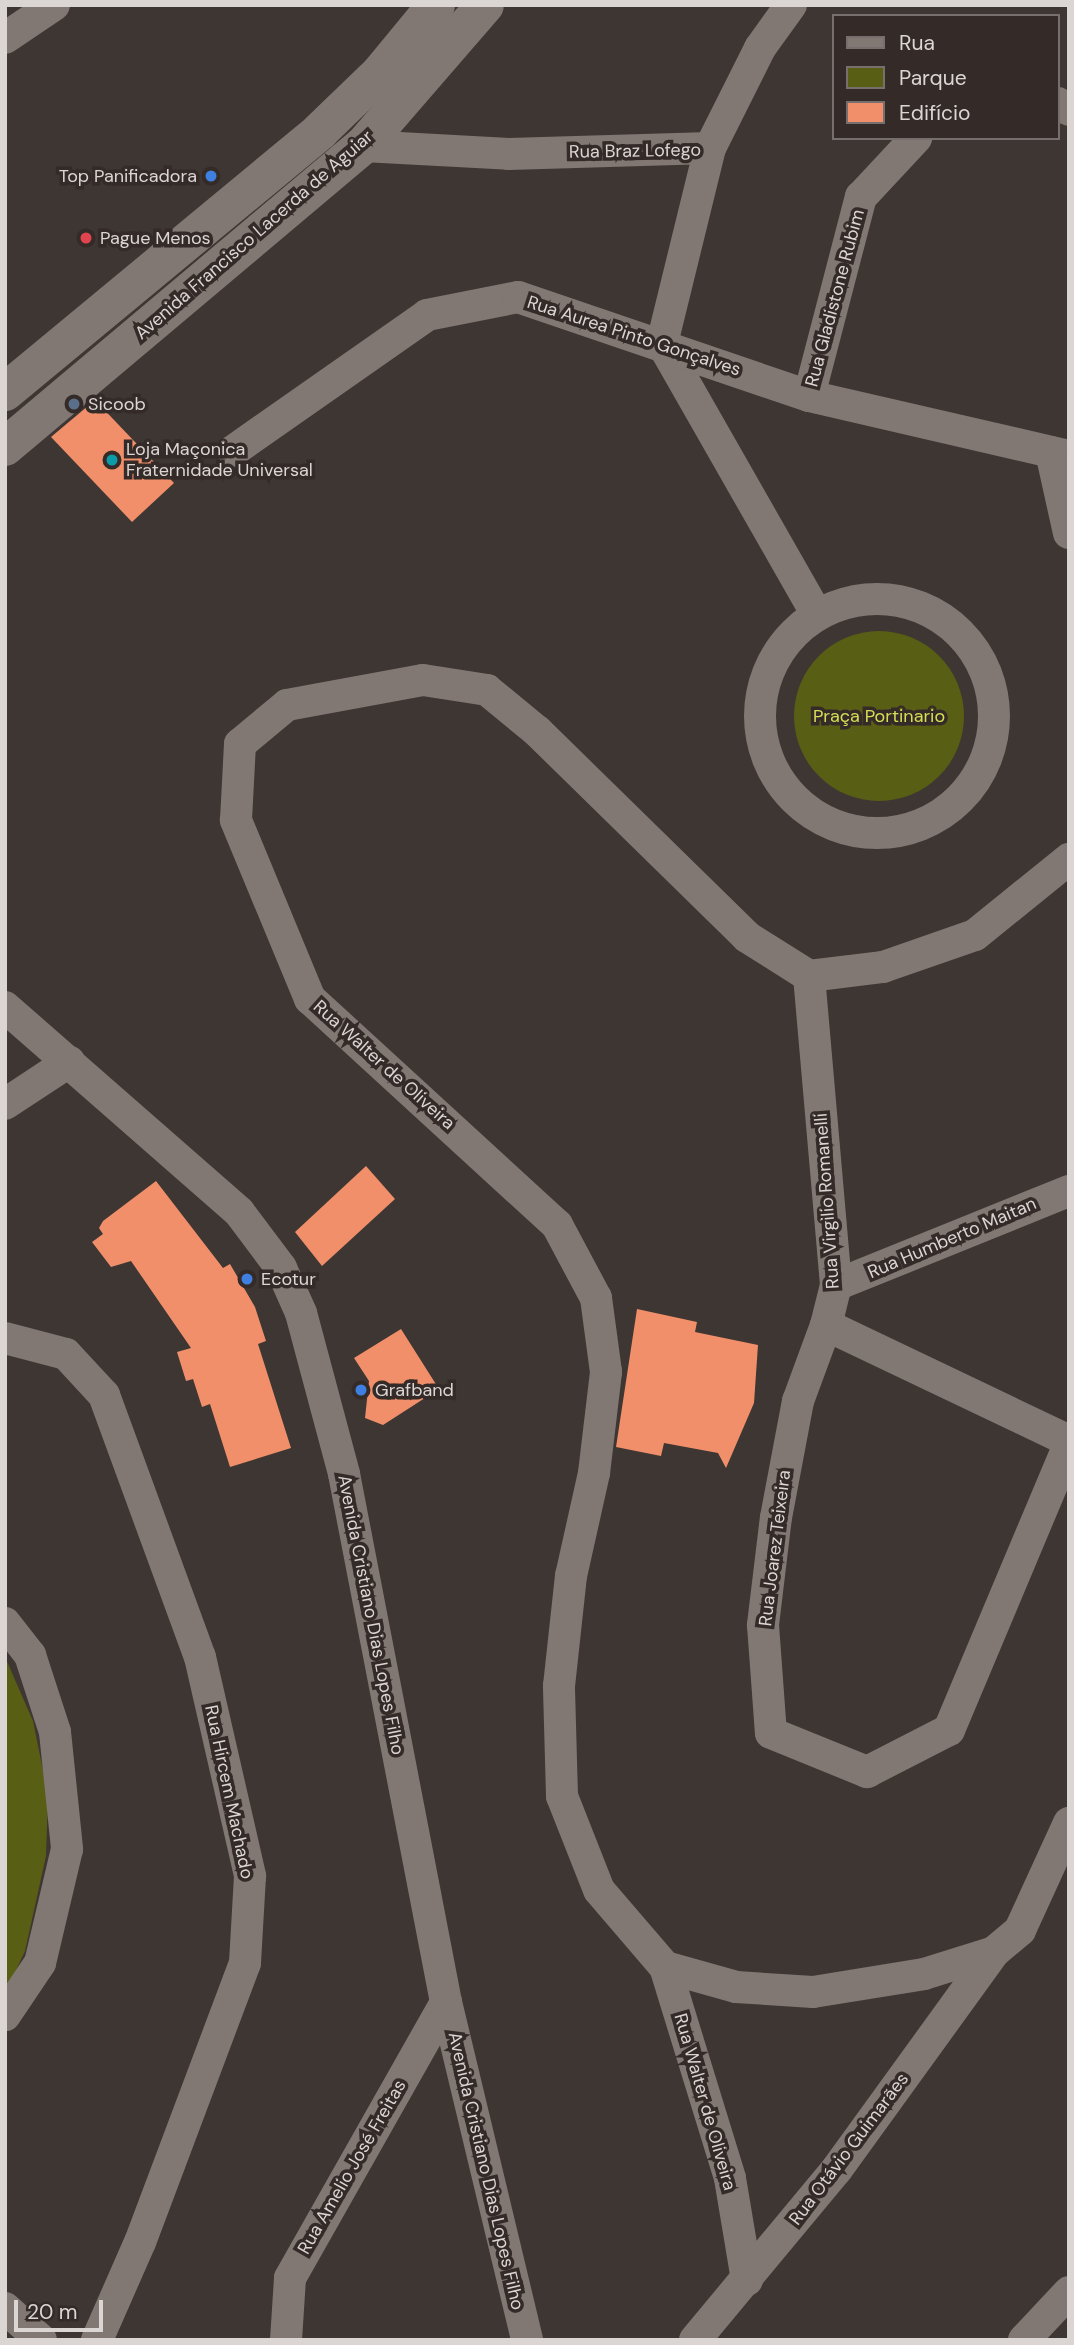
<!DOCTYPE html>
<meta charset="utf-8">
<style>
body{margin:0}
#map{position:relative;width:1074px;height:2345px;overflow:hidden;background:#3e3632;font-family:"DM Sans",sans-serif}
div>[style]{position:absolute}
.green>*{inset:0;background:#595e15}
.round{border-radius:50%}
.building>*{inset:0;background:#f18f6a}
.street>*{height:32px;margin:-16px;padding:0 16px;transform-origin:16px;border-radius:16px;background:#817773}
.street>.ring{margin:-16px;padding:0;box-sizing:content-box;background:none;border:32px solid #817773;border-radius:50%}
.secondary>*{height:38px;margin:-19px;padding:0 19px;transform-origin:19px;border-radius:19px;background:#817773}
.dots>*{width:19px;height:19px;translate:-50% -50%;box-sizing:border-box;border:4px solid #342b28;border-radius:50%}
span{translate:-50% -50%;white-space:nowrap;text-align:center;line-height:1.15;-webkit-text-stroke:7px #342b28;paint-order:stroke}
.street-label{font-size:18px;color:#dbd6d4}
.poi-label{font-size:18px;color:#dbd6d4}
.right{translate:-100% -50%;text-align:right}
.left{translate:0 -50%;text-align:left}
.park-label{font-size:18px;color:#d6df54}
.frame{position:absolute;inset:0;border:7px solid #dbd6d4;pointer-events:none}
.legend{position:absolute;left:832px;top:14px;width:228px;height:126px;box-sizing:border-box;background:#342b28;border:2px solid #776f6d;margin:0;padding:9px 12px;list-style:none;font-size:21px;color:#dbd6d4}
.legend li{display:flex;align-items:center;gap:14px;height:35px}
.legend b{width:35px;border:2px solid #776f6d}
.scale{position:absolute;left:14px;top:2300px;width:89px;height:32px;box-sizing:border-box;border:4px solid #dbd6d4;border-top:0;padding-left:9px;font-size:21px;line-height:24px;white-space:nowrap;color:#dbd6d4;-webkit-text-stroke:5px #342b28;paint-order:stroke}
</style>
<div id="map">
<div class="green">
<div class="round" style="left:794px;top:631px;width:170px;height:170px"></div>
<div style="clip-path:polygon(5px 1657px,33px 1721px,48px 1795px,46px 1856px,25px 1951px,5px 1994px)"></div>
</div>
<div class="building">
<div style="clip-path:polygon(95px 400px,174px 483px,132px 522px,51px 437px)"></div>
<div style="clip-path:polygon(366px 1166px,395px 1199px,322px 1266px,295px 1232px)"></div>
<div style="clip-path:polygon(156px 1181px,223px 1268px,230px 1264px,255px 1307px,266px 1341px,258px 1344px,291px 1448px,230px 1467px,210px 1404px,202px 1407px,193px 1379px,186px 1381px,177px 1352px,191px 1348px,131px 1261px,111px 1267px,92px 1242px,103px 1234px,99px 1228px,103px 1221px)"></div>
<div style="clip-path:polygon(637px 1309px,697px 1322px,695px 1332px,758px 1345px,754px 1403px,726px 1468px,718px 1453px,664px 1443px,661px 1456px,616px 1447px)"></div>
<div style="clip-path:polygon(401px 1329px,439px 1389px,383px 1425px,365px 1418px,369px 1381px,354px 1358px)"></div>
</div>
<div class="street">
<div style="left:5px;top:38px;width:59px;rotate:-34deg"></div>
<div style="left:1058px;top:103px;width:13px;rotate:32deg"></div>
<div style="left:363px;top:146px;width:146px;rotate:3.1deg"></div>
<div style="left:509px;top:154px;width:201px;rotate:-1.7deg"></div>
<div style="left:710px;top:148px;width:201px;rotate:103.8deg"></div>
<div style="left:662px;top:343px;width:313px;rotate:60.3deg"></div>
<div style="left:710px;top:148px;width:112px;rotate:-63.4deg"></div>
<div style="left:760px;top:48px;width:53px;rotate:-54.2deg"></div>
<div style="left:809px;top:396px;width:206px;rotate:-75.4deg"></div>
<div style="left:861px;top:197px;width:81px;rotate:-47deg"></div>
<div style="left:233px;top:451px;width:237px;rotate:-35deg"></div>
<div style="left:427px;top:315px;width:93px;rotate:-11.2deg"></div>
<div style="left:518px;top:297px;width:307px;rotate:18.8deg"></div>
<div style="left:809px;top:396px;width:267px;rotate:13deg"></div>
<div style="left:1051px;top:452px;width:83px;rotate:77.5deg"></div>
<div class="ring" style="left:760px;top:599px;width:202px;height:202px"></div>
<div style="left:809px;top:976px;width:310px;rotate:85deg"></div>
<div style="left:836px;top:1285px;width:41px;rotate:104deg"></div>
<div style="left:826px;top:1325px;width:81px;rotate:110.2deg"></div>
<div style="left:798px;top:1401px;width:118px;rotate:100.7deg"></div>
<div style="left:776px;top:1517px;width:109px;rotate:96.9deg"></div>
<div style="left:763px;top:1625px;width:108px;rotate:85.8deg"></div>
<div style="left:771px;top:1733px;width:104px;rotate:22.1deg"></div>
<div style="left:867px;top:1772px;width:92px;rotate:-27.1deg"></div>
<div style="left:949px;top:1730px;width:309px;rotate:-67.2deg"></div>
<div style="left:809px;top:976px;width:75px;rotate:-6.9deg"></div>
<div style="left:883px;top:967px;width:97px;rotate:-19.2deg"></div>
<div style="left:975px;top:935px;width:121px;rotate:-39deg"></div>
<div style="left:5px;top:1007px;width:311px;rotate:41.2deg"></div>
<div style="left:239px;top:1212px;width:70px;rotate:53.1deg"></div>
<div style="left:281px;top:1268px;width:49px;rotate:66deg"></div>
<div style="left:301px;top:1313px;width:167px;rotate:75deg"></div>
<div style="left:344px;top:1474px;width:538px;rotate:79.07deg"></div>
<div style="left:446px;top:2002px;width:348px;rotate:76.5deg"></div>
<div style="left:5px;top:1104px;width:77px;rotate:-33.3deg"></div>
<div style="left:836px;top:1285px;width:251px;rotate:-22deg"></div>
<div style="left:826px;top:1325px;width:269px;rotate:25.5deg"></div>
<div style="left:5px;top:1338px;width:63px;rotate:14.7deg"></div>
<div style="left:66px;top:1354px;width:56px;rotate:47.2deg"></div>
<div style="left:104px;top:1395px;width:279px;rotate:69.9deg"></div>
<div style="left:200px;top:1657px;width:225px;rotate:77.1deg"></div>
<div style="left:250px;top:1876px;width:87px;rotate:93.3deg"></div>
<div style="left:245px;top:1963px;width:298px;rotate:110.6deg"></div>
<div style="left:140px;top:2242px;width:107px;rotate:113.7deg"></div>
<div style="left:5px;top:1623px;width:41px;rotate:52deg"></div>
<div style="left:30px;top:1655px;width:81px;rotate:72deg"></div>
<div style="left:55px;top:1732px;width:118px;rotate:84.1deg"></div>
<div style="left:67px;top:1849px;width:117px;rotate:103.3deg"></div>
<div style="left:40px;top:1963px;width:63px;rotate:123.9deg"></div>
<div style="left:665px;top:1967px;width:74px;rotate:15.7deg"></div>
<div style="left:736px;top:1987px;width:77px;rotate:3.7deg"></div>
<div style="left:813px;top:1992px;width:112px;rotate:-9.2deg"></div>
<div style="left:924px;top:1974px;width:73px;rotate:-17.4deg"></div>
<div style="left:747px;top:2280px;width:103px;rotate:-99.5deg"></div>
<div style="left:730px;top:2178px;width:221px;rotate:-107.1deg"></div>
<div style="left:665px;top:1967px;width:101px;rotate:-130.6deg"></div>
<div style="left:599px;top:1890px;width:101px;rotate:-111.5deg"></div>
<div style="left:562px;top:1796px;width:110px;rotate:-91.6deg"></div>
<div style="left:559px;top:1686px;width:111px;rotate:-83.8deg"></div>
<div style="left:571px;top:1576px;width:106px;rotate:-77.4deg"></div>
<div style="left:594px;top:1473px;width:102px;rotate:-83.2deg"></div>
<div style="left:606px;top:1372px;width:75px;rotate:-97.7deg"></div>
<div style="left:596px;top:1298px;width:83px;rotate:-118.1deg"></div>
<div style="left:557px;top:1225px;width:335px;rotate:-137.5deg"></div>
<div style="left:310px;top:999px;width:194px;rotate:-112.5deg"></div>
<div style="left:236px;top:820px;width:76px;rotate:-87deg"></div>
<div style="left:240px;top:744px;width:61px;rotate:-39.7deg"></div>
<div style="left:287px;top:705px;width:138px;rotate:-10.4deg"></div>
<div style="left:423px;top:680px;width:65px;rotate:8.9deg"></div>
<div style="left:487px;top:690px;width:65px;rotate:39.4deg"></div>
<div style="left:537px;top:731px;width:294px;rotate:44.4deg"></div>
<div style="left:747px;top:937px;width:73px;rotate:32.2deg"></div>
<div style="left:5px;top:2308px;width:48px;rotate:41.6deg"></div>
<div style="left:286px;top:2340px;width:62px;rotate:-86.3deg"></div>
<div style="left:290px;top:2278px;width:317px;rotate:-60.5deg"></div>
<div style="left:695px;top:2340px;width:222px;rotate:-50.3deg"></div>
<div style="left:837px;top:2169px;width:268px;rotate:-54.1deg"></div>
<div style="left:994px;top:1952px;width:34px;rotate:-40deg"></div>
<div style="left:1020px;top:1930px;width:118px;rotate:-65.4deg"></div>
<div style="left:1024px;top:2340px;width:66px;rotate:-46.8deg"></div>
</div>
<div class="secondary">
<div style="left:5px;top:392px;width:409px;rotate:-39.6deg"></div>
<div style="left:320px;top:131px;width:83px;rotate:-44deg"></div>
<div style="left:380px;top:73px;width:88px;rotate:-50.5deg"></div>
<div style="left:5px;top:447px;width:468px;rotate:-40.1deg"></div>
<div style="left:363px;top:146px;width:186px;rotate:-49.1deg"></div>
</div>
<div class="dots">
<div style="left:211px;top:176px;background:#3f7fe0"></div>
<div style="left:86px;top:238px;background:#e0444e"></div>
<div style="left:74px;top:404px;background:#5c6f8a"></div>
<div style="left:112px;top:460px;background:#0f9aa8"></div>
<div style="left:247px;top:1279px;background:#3f7fe0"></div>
<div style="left:361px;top:1390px;background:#3f7fe0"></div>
</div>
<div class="street-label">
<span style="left:635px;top:151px;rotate:-1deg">Rua Braz Lofego</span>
<span style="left:254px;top:235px;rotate:-41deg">Avenida Francisco Lacerda de Aguiar</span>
<span style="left:835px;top:298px;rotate:-75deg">Rua Gladistone Rubim</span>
<span style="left:634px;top:336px;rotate:18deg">Rua Aurea Pinto Gonçalves</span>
<span style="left:384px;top:1065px;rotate:42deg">Rua Walter de Oliveira</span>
<span style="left:827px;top:1201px;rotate:-94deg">Rua Virgilio Romanelli</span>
<span style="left:952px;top:1238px;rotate:-23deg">Rua Humberto Maitan</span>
<span style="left:775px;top:1548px;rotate:-83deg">Rua Joarez Teixeira</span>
<span style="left:371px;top:1615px;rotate:79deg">Avenida Cristiano Dias Lopes Filho</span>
<span style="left:229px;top:1792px;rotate:78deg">Rua Hircem Machado</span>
<span style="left:705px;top:2102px;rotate:74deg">Rua Walter de Oliveira</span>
<span style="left:849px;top:2149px;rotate:-53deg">Rua Otávio Guimarães</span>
<span style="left:352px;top:2167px;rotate:-60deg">Rua Amelio José Freitas</span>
<span style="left:486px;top:2171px;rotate:77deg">Avenida Cristiano Dias Lopes Filho</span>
</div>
<div class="poi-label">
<span class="right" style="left:197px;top:176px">Top Panificadora</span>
<span class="left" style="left:100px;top:238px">Pague Menos</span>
<span class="left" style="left:88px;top:404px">Sicoob</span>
<span class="left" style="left:126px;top:460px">Loja Maçonica<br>Fraternidade Universal</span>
<span class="left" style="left:261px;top:1279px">Ecotur</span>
<span class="left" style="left:375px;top:1390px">Grafband</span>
</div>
<div class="park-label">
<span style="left:879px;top:716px">Praça Portinario</span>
</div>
<div class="frame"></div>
<ul class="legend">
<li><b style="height:9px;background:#817773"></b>Rua</li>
<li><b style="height:19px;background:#595e15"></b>Parque</li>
<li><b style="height:19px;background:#f18f6a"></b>Edifício</li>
</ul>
<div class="scale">20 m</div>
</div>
